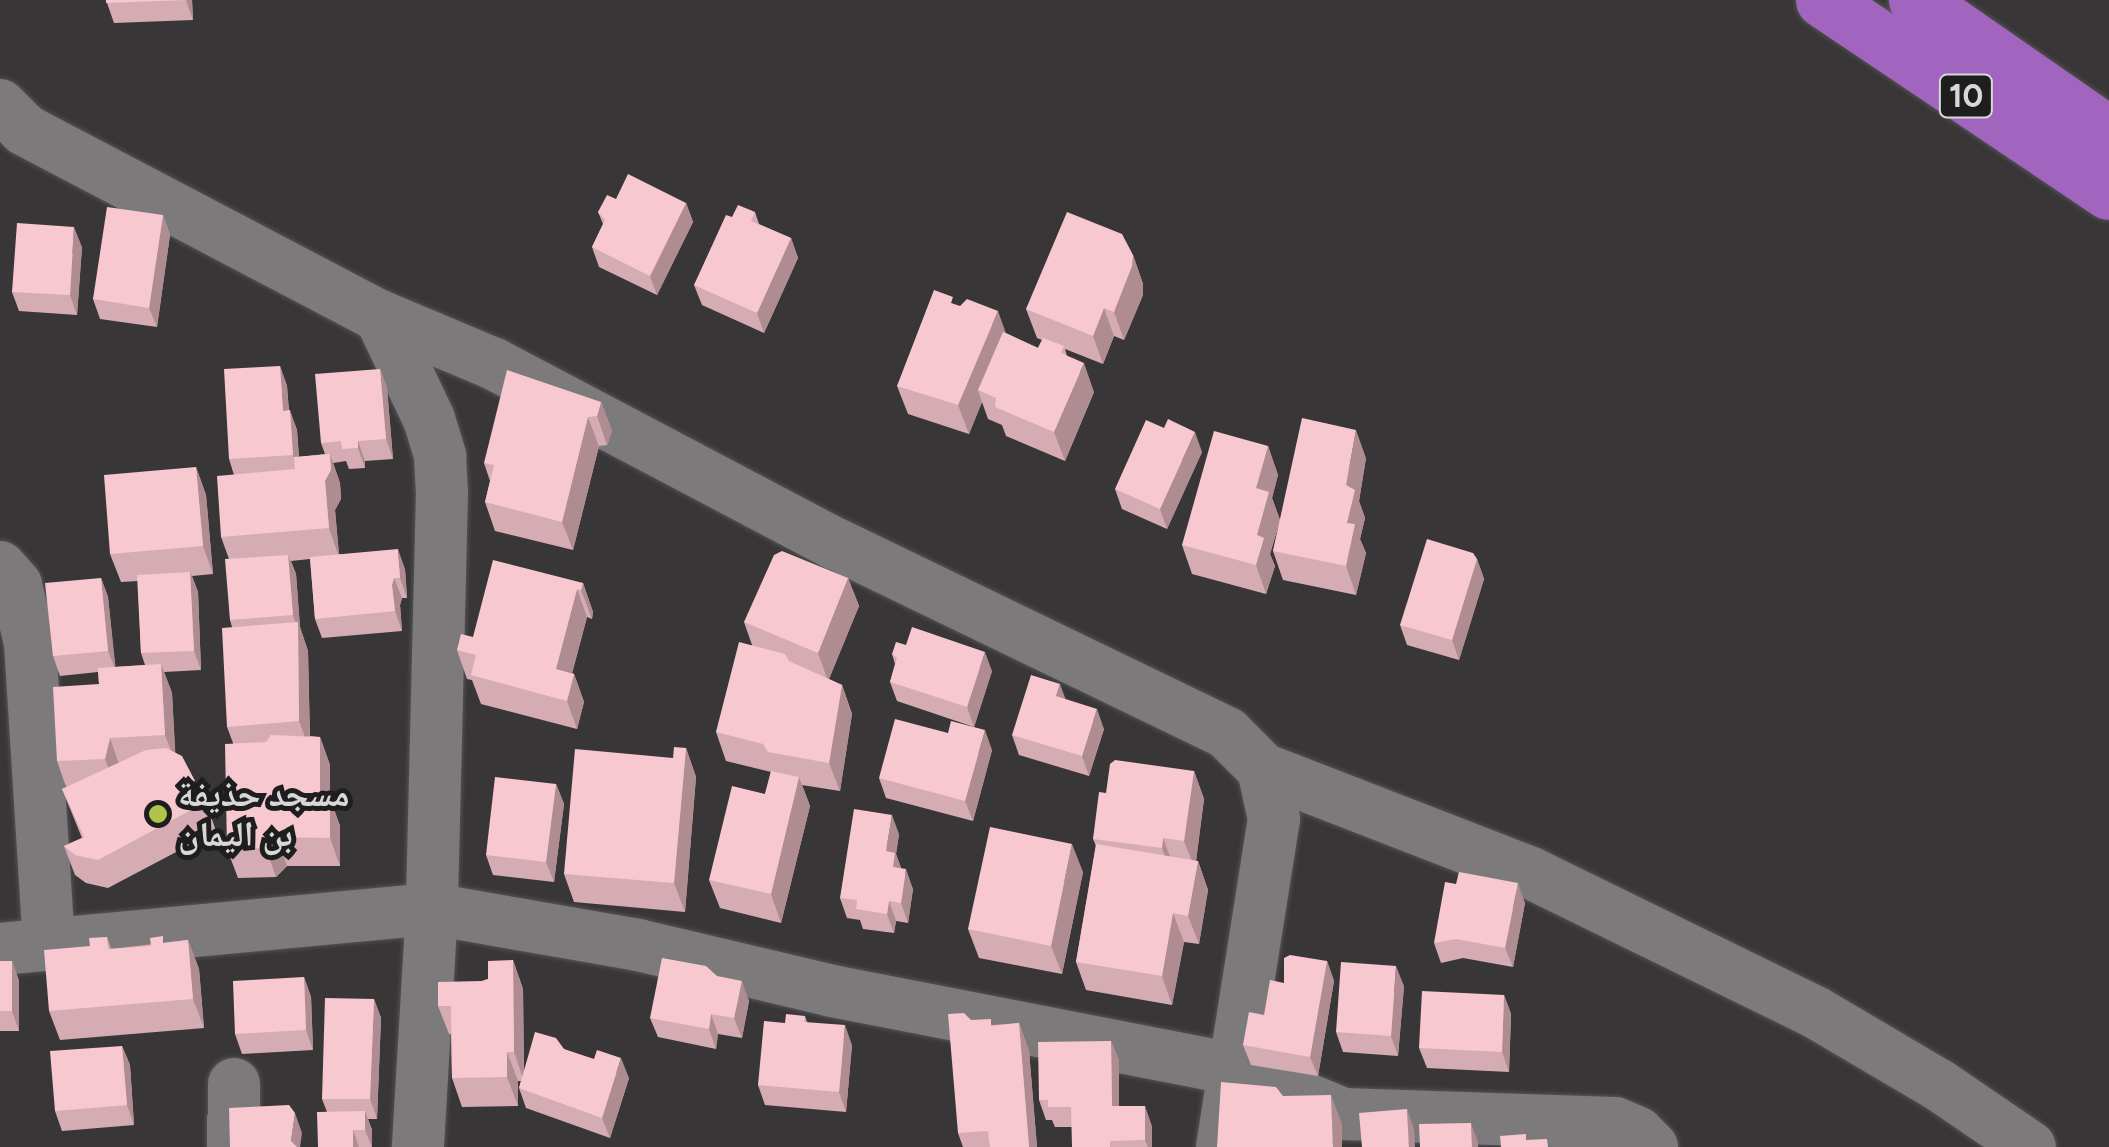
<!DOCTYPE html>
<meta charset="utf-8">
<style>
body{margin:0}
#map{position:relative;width:2109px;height:1147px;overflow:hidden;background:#393638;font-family:Figtree,"Noto Naskh Arabic",sans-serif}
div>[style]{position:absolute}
.roads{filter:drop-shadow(0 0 2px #545253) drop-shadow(0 0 2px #545253)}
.minor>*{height:52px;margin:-26px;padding:0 26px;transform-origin:26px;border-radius:26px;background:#7d7a7c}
.highway>*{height:55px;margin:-27.5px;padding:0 27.5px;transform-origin:27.5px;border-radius:27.5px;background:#a165bf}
.wall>*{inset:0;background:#d5acb3}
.shaded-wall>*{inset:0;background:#ae8c92}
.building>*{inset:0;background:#f8c8d0}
.dots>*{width:28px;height:28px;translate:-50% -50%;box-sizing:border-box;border:5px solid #1f1e1f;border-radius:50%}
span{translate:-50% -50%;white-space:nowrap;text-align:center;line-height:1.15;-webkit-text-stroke:10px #1f1e1f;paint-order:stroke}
.shield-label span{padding:2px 8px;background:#1f1e1f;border:2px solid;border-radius:8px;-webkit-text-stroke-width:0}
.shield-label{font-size:32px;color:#d9d7d8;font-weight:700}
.poi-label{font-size:35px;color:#d9d7d8;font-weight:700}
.left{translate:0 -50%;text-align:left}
</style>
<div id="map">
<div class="roads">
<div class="minor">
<div style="left:0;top:105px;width:35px;rotate:45deg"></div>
<div style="left:25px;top:130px;width:401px;rotate:27.7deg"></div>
<div style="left:380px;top:316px;width:124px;rotate:22.8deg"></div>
<div style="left:494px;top:364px;width:386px;rotate:27.8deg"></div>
<div style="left:836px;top:544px;width:434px;rotate:25.8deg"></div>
<div style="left:1227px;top:733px;width:51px;rotate:45deg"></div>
<div style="left:1263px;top:769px;width:287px;rotate:21.2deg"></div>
<div style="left:1531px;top:873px;width:316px;rotate:26.1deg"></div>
<div style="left:1815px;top:1012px;width:144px;rotate:30.5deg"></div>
<div style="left:1939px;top:1085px;width:110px;rotate:34.3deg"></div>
<div style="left:380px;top:316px;width:114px;rotate:64.6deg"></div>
<div style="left:429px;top:419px;width:39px;rotate:73deg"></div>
<div style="left:440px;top:456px;width:36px;rotate:87deg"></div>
<div style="left:442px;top:492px;width:417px;rotate:91.4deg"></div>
<div style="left:432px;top:909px;width:238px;rotate:93.4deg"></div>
<div style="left:0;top:567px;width:24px;rotate:48deg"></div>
<div style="left:16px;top:585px;width:60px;rotate:76.4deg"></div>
<div style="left:30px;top:643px;width:302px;rotate:86.4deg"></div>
<div style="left:0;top:949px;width:434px;rotate:-5.3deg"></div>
<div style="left:432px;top:909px;width:209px;rotate:9.9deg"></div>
<div style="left:638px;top:945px;width:199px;rotate:13.3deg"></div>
<div style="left:832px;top:991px;width:413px;rotate:11deg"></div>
<div style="left:1237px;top:1070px;width:115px;rotate:22.5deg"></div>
<div style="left:1343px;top:1114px;width:272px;rotate:1.9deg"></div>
<div style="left:1615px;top:1123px;width:25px;rotate:23deg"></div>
<div style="left:1638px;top:1133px;width:20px;rotate:45deg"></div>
<div style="left:233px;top:1147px;width:63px;rotate:-89.1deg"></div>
<div style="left:1222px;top:1147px;width:332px;rotate:-81deg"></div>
<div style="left:1274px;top:819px;width:51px;rotate:-102.4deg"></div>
</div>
<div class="highway">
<div style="left:1823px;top:0;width:344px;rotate:33.9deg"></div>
<div style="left:1916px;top:0;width:235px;rotate:34.8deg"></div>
</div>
</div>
<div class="wall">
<div style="clip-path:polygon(106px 0,192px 0,193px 20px,114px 23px)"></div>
<div style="clip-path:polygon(616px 199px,686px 203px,693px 222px,657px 295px,599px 267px,592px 247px,603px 224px,598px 212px)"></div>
<div style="clip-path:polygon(755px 212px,759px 224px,791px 238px,798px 258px,764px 333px,702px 305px,694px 285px,732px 217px)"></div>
<div style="clip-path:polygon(163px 215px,170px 235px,157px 327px,100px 319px,93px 299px)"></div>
<div style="clip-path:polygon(82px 247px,77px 315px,19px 311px,12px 292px)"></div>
<div style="clip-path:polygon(1133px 255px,1143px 284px,1143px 295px,1124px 340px,1114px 336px,1103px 364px,1065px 349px,1067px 356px,1094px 392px,1065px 461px,1006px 436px,1002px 425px,988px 419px,982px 402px,969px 434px,908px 414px,897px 386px,956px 305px,1006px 333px,1038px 348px,1042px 340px,1037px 338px,1026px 309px)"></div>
<div style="clip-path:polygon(280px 366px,287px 386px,289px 410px,297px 430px,299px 457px,325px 454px,321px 443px,380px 369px,387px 388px,393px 459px,365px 461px,365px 468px,349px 469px,346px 461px,333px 463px,340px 483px,341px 499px,335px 510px,339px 554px,405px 569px,407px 598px,402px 598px,400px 605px,402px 631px,322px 638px,315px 619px,310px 559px,291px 561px,296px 574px,300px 627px,308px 651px,310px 736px,320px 737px,330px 765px,330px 798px,340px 826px,340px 866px,287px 866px,276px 877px,238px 878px,227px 849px,233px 743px,227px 727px,232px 627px,230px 620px,229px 559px,221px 537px,234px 475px,229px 459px)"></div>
<div style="clip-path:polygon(601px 402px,612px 431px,607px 445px,599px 446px,573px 550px,495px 531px,485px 502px,490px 481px,484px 463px)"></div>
<div style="clip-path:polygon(1268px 446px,1278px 475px,1272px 498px,1280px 520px,1366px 458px,1359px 501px,1365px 518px,1360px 539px,1366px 553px,1356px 595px,1283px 580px,1273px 551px,1280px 521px,1270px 554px,1275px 566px,1266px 594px,1192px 574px,1182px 545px)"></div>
<div style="clip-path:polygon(1202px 452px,1167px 529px,1122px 509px,1115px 489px)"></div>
<div style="clip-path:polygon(196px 467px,206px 495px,213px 574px,192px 576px,198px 592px,201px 670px,164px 672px,172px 693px,175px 753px,206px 802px,216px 831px,108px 888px,86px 883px,75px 875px,64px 846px,82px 838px,62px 789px,66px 787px,57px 761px,99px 684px,98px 672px,60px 676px,53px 656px,101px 578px,108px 597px,115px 667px,145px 665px,141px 653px,138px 581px,121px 582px,110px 554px)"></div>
<div style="clip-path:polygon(1477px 559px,1484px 579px,1459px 660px,1407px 645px,1400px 625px)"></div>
<div style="clip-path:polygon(848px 578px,859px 606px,829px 679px,842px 685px,852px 714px,840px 791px,802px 785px,810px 806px,781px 923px,720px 908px,709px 880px,765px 794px,771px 772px,726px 761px,716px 732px,752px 645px,744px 622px)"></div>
<div style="clip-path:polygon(583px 583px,593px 612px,592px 619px,587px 617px,572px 673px,574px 674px,584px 702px,577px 729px,481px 704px,472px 680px,467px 679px,457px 650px,473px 637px)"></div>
<div style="clip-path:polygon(892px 654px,992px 671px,974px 727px,897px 701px,890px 682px,895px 664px)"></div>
<div style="clip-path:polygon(1065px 699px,1104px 729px,1089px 776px,1019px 755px,1012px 735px)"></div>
<div style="clip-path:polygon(686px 748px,696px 777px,685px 912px,574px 902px,564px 874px,673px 758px)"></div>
<div style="clip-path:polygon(992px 750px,973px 821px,886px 798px,879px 778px)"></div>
<div style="clip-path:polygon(1194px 771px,1204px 799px,1196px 861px,1198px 861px,1208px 890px,1199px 944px,1184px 942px,1172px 1005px,1086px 990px,1076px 962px,1096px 846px,1093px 839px,1106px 793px)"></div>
<div style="clip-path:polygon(556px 784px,564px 804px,554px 882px,493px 875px,486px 855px)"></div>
<div style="clip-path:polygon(899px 834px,896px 854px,901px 868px,913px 889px,908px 923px,896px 921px,894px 933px,863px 929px,860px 920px,847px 918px,840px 898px)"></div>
<div style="clip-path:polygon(1083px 872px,1062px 974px,979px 958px,968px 929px)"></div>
<div style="clip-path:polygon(1525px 903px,1513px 967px,1463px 958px,1441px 963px,1434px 943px)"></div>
<div style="clip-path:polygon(107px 937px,111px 949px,188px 940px,199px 969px,204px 1028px,60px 1040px,49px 1011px)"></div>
<div style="clip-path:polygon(513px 960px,523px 989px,524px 1070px,564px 1049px,629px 1078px,610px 1138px,526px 1108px,519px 1088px,521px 1081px,518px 1081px,518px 1106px,462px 1107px,452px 1078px,451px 1034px,449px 1034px,438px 1006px,482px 981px,488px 979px)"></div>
<div style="clip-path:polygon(0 961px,12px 961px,19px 981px,19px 1031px,0 1031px)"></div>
<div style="clip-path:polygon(1327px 961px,1334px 981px,1318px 1076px,1251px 1065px,1243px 1045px,1264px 1015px)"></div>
<div style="clip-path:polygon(717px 976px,749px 1001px,742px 1038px,718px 1034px,716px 1049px,658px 1037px,650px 1018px)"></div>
<div style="clip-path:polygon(304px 977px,311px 997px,313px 1050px,242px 1054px,235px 1034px)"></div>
<div style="clip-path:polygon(1404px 986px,1398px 1056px,1343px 1052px,1336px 1032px)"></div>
<div style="clip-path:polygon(1504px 995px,1511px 1014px,1509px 1072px,1427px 1068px,1419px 1048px)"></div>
<div style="clip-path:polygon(374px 999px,381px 1018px,377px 1119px,368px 1119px,372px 1130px,372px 1147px,318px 1147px,327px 1112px,322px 1099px)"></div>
<div style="clip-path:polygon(805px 1016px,807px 1022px,852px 1045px,846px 1112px,765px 1105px,758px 1085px,785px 1023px)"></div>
<div style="clip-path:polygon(971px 1020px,993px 1025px,1019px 1023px,1029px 1051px,1037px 1147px,963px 1147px,958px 1133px)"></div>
<div style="clip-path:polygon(1111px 1041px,1119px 1061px,1119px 1106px,1152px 1126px,1152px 1147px,1072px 1147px,1072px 1127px,1055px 1127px,1052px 1120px,1046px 1120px,1039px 1100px)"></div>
<div style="clip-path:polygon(122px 1046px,130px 1065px,134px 1125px,62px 1131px,55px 1111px)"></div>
</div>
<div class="shaded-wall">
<div style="clip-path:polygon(186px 0,192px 0,193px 20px)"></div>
<div style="clip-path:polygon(686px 203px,693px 222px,657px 295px,650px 276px)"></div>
<div style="clip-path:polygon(163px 215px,170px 235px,157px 327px,149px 308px)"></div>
<div style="clip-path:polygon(74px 227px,82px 247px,77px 315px,70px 295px)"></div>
<div style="clip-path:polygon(791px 238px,798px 258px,764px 333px,757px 313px)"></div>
<div style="clip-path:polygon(1133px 255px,1143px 284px,1143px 295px,1124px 340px,1114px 312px)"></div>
<div style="clip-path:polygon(1104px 308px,1114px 336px,1103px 364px,1093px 336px)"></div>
<div style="clip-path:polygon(998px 311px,1008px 339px,978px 390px,982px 402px,969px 434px,958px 405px)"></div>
<div style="clip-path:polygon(1084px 363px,1094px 392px,1065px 461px,1054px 432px)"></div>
<div style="clip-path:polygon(280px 366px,287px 386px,290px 431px,283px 411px)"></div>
<div style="clip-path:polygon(380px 369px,387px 388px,393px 459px,386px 439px)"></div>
<div style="clip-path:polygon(601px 402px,612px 431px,607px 445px,597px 416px)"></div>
<div style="clip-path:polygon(290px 410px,297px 430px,300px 475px,293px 455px)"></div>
<div style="clip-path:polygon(588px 417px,599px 446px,573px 550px,562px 522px)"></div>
<div style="clip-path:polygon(1356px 430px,1366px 458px,1359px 501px,1365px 518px,1360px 539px,1366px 553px,1356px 595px,1346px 566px,1346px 485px)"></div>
<div style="clip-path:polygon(1195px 432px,1202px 452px,1167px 529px,1160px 509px)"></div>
<div style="clip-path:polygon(358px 441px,365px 461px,365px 468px,358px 448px)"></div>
<div style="clip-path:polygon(1268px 446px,1278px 475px,1272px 498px,1280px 520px,1270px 554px,1275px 566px,1266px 594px,1256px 565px,1256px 488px)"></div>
<div style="clip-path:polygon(330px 454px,340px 483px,341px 499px,335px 510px,339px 557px,329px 528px,325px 481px)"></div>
<div style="clip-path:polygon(196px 467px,206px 495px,213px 574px,203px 546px)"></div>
<div style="clip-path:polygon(398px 549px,405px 569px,407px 598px,400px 578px)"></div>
<div style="clip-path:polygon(288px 555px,296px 574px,300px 627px,308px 651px,310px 750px,299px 721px,298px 629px,293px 615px)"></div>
<div style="clip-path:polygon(1477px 559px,1484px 579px,1459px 660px,1452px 640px)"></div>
<div style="clip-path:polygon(190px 572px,198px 592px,201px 670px,194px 651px)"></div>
<div style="clip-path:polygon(101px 578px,108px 597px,116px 671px,108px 651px)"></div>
<div style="clip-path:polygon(394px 578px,402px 598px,400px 605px,402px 631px,395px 611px,392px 585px)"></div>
<div style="clip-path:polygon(848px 578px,859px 606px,828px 681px,818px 653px)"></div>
<div style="clip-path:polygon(583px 583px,593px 612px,592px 619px,581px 590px)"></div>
<div style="clip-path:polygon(577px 589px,587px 617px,566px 697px,556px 669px)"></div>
<div style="clip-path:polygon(985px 652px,992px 671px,974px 727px,967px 707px)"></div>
<div style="clip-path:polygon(161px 664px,172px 693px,176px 764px,165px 735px)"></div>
<div style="clip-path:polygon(574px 674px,584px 702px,577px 729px,567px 701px)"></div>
<div style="clip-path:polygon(1060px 684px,1067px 703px,1056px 696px)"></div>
<div style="clip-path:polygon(842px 685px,852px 714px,840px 791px,829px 763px)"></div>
<div style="clip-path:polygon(1097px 709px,1104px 729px,1089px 776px,1082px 756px)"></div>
<div style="clip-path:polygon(985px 730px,992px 750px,973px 821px,965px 801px)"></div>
<div style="clip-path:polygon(320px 737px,330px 765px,330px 798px,340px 826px,340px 866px,330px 838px,320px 798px)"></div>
<div style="clip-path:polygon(110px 738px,120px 767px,116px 787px,105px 759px)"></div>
<div style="clip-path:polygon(686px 748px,696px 777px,685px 912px,674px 883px)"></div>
<div style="clip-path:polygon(1194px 771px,1204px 799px,1195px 869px,1184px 841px)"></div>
<div style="clip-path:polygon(799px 777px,810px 806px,781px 923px,771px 894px)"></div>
<div style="clip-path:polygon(556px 784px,564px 804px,554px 882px,546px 862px)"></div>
<div style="clip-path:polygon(892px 815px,899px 834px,896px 854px,903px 873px,894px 868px,886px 851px)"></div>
<div style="clip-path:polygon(277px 837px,287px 866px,276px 877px,266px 848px)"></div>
<div style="clip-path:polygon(1163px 838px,1174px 867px,1172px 877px,1162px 848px)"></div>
<div style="clip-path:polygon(1072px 844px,1083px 872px,1062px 974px,1051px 946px)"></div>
<div style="clip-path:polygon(1198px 861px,1208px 890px,1199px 944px,1188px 916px)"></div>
<div style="clip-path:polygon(906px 869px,913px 889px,908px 923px,901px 903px)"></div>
<div style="clip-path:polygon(1518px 883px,1525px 903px,1513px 967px,1505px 948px)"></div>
<div style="clip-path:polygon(889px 901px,896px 921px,894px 933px,887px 914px)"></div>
<div style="clip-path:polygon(1173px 913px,1184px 942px,1172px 1005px,1162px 976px)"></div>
<div style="clip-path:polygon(188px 940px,199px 969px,204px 1028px,193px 999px)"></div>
<div style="clip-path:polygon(513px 960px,523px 989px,524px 1081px,514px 1052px)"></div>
<div style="clip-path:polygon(12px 961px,19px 981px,19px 1031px,12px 1011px)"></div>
<div style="clip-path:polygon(1327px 961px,1334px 981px,1318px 1076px,1310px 1057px)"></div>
<div style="clip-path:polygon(1396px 966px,1404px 986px,1398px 1056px,1391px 1036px)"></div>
<div style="clip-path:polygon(304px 977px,311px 997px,313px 1050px,306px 1030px)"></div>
<div style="clip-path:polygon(742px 981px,749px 1001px,742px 1038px,734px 1018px)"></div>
<div style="clip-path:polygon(1504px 995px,1511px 1014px,1509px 1072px,1502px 1052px)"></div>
<div style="clip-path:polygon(374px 999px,381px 1018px,377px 1119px,370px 1099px)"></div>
<div style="clip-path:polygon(711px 1014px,718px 1034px,716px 1049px,709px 1029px)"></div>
<div style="clip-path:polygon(1019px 1023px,1029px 1051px,1037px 1147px,1029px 1147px)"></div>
<div style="clip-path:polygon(845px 1025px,852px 1045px,846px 1112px,839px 1092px)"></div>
<div style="clip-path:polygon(1111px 1041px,1119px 1061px,1119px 1126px,1112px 1106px)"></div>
<div style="clip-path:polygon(122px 1046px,130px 1065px,134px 1125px,127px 1105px)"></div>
<div style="clip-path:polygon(507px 1052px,518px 1081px,518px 1106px,507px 1077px)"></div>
<div style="clip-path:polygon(621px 1058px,629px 1078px,610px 1138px,602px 1118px)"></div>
<div style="clip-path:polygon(1331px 1095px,1342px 1124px,1342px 1147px,1333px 1147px)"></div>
<div style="clip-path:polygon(1145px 1106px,1152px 1126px,1152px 1147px,1148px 1147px,1145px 1140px)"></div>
<div style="clip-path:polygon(1407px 1109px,1414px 1129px,1415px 1147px,1409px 1147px)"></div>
<div style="clip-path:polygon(365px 1111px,372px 1130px,372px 1147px,365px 1130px)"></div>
<div style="clip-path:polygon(295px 1113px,302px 1133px,300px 1147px,293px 1147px,291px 1141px)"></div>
<div style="clip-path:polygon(1471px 1123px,1478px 1142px,1478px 1147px,1472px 1147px)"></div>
<div style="clip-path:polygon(353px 1130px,359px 1147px,353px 1147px)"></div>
</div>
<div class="building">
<div style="clip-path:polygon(106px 0,186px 0,106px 3px)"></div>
<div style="clip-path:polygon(628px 174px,686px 203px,650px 276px,592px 247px,605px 220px,598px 212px,607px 195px,616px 199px)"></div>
<div style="clip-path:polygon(738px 205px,755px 212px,751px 221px,791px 238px,757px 313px,694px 285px,726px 215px,732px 217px)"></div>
<div style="clip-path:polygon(107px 207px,163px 215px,149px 308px,93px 299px)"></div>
<div style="clip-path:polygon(1067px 212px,1122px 234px,1133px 255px,1132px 266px,1114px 312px,1104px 308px,1093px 336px,1026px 309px)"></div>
<div style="clip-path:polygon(17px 223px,74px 227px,70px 295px,12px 292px)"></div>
<div style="clip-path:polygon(934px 290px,953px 297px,951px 303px,960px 306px,967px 299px,998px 311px,958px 405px,897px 386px)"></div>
<div style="clip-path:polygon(1003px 332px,1038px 348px,1043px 338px,1064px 346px,1061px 353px,1084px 363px,1054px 432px,995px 407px,996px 398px,978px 390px)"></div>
<div style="clip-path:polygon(280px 366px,283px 411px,290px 410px,293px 455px,229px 459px,224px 369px)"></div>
<div style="clip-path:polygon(380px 369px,386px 439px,358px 441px,358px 448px,342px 449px,341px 441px,321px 443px,315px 374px)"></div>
<div style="clip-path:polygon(507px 370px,601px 402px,597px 416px,588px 417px,562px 522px,485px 502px,494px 465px,484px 463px)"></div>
<div style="clip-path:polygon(1302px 418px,1356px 430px,1346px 485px,1355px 490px,1347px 523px,1355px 524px,1346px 566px,1273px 551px)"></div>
<div style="clip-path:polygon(1168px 419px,1195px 432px,1160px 509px,1115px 489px,1146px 420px,1164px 428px)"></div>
<div style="clip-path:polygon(1214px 431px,1268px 446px,1256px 488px,1269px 492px,1257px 535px,1264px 538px,1256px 565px,1182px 545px)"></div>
<div style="clip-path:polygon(330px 454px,331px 470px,325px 481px,329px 528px,221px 537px,217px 476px,295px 469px,294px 457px)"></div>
<div style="clip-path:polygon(196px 467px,203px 546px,110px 554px,104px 475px)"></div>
<div style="clip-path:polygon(1427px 539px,1473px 553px,1477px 559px,1452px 640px,1400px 625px)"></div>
<div style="clip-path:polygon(398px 549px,400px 578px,394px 578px,392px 585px,395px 611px,315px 619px,310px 557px)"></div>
<div style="clip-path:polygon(782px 551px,848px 578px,818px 653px,744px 622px,774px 555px)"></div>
<div style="clip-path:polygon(288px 555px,293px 615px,230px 620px,225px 559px)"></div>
<div style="clip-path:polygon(493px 560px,583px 583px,581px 590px,577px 589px,556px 669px,574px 674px,567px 701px,471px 675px,476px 655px,457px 650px,461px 634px,473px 637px)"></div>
<div style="clip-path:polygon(190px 572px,194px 651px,141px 653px,137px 575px)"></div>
<div style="clip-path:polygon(101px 578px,108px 651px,53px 656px,45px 583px)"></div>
<div style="clip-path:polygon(298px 622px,299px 721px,227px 727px,222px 628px)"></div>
<div style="clip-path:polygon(912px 627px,985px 652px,967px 707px,890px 682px,897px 658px,892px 654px,896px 642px,906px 645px)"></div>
<div style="clip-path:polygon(739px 642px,785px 654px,789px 661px,842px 685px,829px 763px,768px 752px,763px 744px,716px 732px)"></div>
<div style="clip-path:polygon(161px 664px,165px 735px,110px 738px,105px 759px,57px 761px,53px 687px,99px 684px,98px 668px)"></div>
<div style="clip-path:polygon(1031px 675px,1060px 684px,1056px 696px,1097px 709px,1082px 756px,1012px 735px)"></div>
<div style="clip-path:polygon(895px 719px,948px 733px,951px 721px,985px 730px,965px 801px,879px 778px)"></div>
<div style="clip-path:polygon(271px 735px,320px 737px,320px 798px,330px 798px,330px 838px,277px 837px,266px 848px,227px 849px,225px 744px,266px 742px)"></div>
<div style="clip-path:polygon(674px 747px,686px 748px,674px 883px,564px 874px,575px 749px,673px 758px)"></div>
<div style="clip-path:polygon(166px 748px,182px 756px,206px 802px,98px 860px,75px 855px,64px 846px,84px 837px,62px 789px,146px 750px)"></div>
<div style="clip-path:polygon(1115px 760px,1194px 771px,1184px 841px,1163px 838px,1162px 848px,1093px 839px,1099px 792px,1106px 793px,1110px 764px)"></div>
<div style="clip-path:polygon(771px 771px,799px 777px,771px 894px,709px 880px,732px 786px,765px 794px)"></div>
<div style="clip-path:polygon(495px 777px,556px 784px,546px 862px,486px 855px)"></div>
<div style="clip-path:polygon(854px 809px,892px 815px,886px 851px,895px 853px,893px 867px,906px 869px,901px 903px,889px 901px,887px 914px,856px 909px,857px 900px,840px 898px)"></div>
<div style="clip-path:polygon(990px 827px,1072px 844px,1051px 946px,968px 929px)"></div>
<div style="clip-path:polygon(1096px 844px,1198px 861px,1188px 916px,1173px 913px,1162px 976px,1076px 962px)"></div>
<div style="clip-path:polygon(1459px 872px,1518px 883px,1505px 948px,1456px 939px,1434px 943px,1445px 882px,1456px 884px)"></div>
<div style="clip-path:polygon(163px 936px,163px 943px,188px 940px,193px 999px,49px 1011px,44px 950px,90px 946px,89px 938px,107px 937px,108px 949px,151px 946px,150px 938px)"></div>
<div style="clip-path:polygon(1290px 955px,1327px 961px,1310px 1057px,1243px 1045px,1249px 1012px,1264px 1015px,1270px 980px,1284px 983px,1284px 958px)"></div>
<div style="clip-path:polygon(662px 958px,706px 966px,717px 976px,742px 981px,734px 1018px,711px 1014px,709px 1029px,650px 1018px)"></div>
<div style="clip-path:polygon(513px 960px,514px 1052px,507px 1052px,507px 1077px,452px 1078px,451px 1006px,438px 1006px,438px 982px,482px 981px,488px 979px,488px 961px)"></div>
<div style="clip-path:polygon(0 961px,12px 961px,12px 1011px,0 1011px)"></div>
<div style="clip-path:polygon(1341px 962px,1396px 966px,1391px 1036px,1336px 1032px)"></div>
<div style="clip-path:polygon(304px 977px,306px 1030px,235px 1034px,233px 981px)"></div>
<div style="clip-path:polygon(1422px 991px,1504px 995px,1502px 1052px,1419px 1048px)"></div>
<div style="clip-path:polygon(325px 998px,374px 999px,370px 1099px,322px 1099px)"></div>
<div style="clip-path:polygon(964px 1013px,971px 1020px,991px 1019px,991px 1026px,1019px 1023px,1029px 1147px,990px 1147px,988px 1131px,958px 1133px,948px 1014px)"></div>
<div style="clip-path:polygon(786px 1014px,805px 1016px,804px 1022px,845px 1025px,839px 1092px,758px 1085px,764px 1021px,785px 1023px)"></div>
<div style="clip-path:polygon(535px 1032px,556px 1038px,564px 1049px,594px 1059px,597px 1050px,621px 1058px,602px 1118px,519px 1088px)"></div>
<div style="clip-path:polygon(1111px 1041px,1112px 1106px,1145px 1106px,1145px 1140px,1110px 1141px,1110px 1147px,1072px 1147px,1071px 1107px,1048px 1107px,1048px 1100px,1039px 1100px,1038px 1042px)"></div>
<div style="clip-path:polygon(122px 1046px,127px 1105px,55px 1111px,50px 1051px)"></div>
<div style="clip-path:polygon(1221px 1082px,1276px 1087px,1283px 1096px,1331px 1095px,1333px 1147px,1217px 1147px)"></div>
<div style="clip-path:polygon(289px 1105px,295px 1113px,291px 1141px,297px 1147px,230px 1147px,229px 1108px)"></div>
<div style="clip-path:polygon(1407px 1109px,1409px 1147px,1362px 1147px,1359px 1113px)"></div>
<div style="clip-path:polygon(365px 1111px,365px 1130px,353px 1130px,353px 1147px,318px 1147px,317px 1112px)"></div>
<div style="clip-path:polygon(1471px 1123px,1472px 1147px,1420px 1147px,1419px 1124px)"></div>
<div style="clip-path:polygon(1526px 1134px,1526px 1140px,1547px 1139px,1548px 1147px,1501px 1147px,1500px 1136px)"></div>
</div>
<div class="dots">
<div style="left:158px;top:814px;background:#b2c34c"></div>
</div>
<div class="shield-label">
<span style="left:1966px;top:96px">10</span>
</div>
<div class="poi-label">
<span class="left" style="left:178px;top:814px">مسجد حذيفة<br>بن اليمان</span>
</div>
</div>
